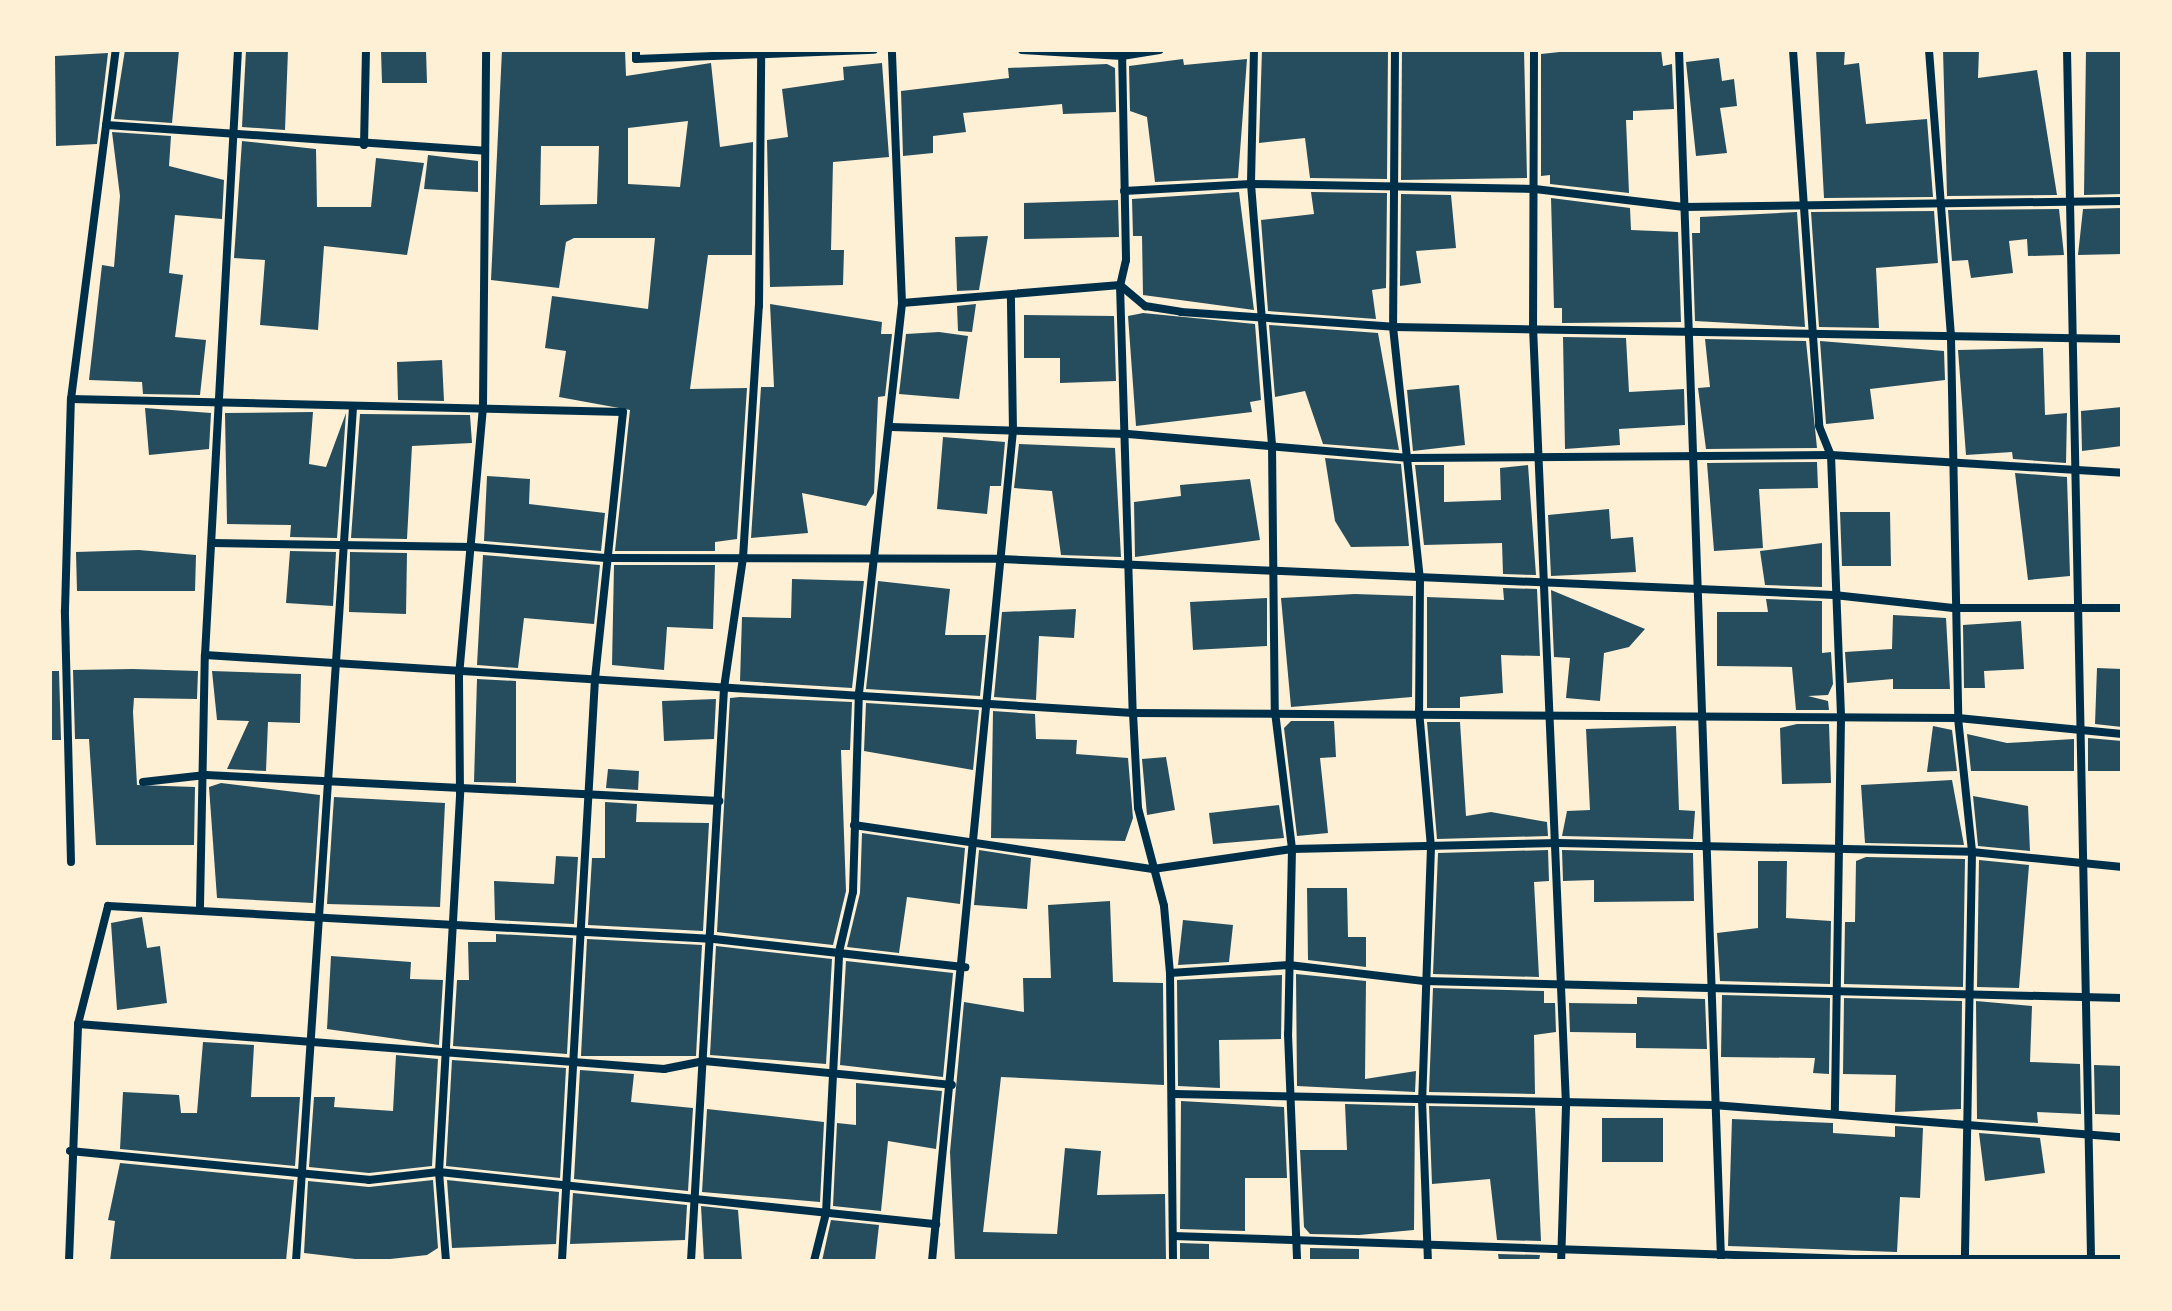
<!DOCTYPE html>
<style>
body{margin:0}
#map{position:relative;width:2172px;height:1311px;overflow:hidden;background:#fdf0d5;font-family:"Work Sans",sans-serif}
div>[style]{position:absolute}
.building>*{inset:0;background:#264d5e}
.minor>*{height:8px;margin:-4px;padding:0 4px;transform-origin:4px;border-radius:4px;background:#003049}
span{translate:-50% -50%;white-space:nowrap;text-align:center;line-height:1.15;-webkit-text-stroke:8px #fdf0d5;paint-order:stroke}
.frame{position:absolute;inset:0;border:52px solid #fdf0d5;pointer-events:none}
</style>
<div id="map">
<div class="building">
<div style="clip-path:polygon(125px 50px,179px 50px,172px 123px,114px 119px)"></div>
<div style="clip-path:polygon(246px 50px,288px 50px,285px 130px,242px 127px)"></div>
<div style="clip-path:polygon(381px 50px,426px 50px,427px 83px,382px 83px)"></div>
<div style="clip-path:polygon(evenodd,502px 50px,625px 50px,626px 76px,711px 63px,720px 147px,753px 142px,752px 255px,708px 255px,690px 389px,747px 388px,737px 539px,715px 542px,715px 551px,615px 551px,630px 410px,559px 397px,566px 351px,545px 348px,552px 296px,648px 309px,655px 238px,574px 238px,566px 242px,559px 288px,491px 280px,502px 50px,688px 121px,680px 187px,628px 184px,628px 128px,688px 121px,502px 50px,541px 146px,599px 146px,597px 204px,540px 205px,541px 146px)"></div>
<div style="clip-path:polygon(1262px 50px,1388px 50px,1387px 179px,1310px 178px,1305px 138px,1259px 143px)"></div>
<div style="clip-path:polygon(1402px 50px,1524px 50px,1527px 178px,1401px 180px)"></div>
<div style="clip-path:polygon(1578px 50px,1661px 50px,1663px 66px,1672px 64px,1674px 109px,1633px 111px,1633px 120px,1626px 120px,1629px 193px,1550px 184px,1550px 175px,1541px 176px,1541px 54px)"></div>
<div style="clip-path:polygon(1816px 50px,1845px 50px,1844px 65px,1859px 63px,1866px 124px,1927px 119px,1933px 197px,1824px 198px)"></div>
<div style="clip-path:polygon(1943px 50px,1979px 50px,1978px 78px,2037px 70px,2057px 195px,1947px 196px)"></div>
<div style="clip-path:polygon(2086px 50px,2122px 50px,2122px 194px,2084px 195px)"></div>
<div style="clip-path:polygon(108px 53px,97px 144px,56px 146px,55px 56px)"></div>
<div style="clip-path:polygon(1719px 58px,1722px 81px,1734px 79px,1737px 106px,1720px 108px,1727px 153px,1696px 156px,1686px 62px)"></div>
<div style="clip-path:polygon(1183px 59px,1184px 65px,1247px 59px,1238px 178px,1155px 182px,1147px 117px,1130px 111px,1129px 66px)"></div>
<div style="clip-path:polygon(882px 63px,889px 157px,833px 162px,831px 250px,844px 250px,843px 285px,770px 287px,767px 140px,788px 137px,782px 89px,844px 80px,843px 67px)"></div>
<div style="clip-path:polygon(1107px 64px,1115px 68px,1116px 112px,1063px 114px,1062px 104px,963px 113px,966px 132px,933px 136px,933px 153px,903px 156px,901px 91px,1009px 78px,1008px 68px)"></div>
<div style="clip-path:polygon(112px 132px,171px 136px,169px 166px,224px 180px,222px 219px,175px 215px,169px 273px,183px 275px,175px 337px,206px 340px,200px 395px,143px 394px,142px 382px,89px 380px,102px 265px,114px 267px,120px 196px)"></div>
<div style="clip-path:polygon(242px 141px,316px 149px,317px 207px,371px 207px,376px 158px,424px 163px,407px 255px,324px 246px,318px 330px,260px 325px,265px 260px,234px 258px)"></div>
<div style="clip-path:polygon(428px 155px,478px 161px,478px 192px,424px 189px)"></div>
<div style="clip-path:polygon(1239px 192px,1254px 310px,1143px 295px,1142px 236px,1133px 236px,1132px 199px)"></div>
<div style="clip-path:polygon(1311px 192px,1387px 193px,1386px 288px,1372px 290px,1376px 319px,1268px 311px,1261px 220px,1314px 214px)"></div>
<div style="clip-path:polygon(1401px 194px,1451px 195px,1456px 248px,1416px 251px,1421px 283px,1400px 286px)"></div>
<div style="clip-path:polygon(1551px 198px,1630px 208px,1631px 230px,1678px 232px,1681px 322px,1562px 323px,1562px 308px,1554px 308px)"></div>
<div style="clip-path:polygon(1118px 200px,1119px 237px,1024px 239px,1024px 203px)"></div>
<div style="clip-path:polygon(2122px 208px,2122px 254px,2078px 255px,2083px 209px)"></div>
<div style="clip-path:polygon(2059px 209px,2064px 255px,2028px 256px,2027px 239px,2009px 241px,2013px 273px,1971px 278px,1968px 260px,1952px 261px,1948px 210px)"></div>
<div style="clip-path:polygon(1934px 211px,1938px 263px,1876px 268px,1879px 328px,1819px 327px,1811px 212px)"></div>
<div style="clip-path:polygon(1797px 212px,1805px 327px,1695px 321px,1692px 233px,1700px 233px,1700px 217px)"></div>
<div style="clip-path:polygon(988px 236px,979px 290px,957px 291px,955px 237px)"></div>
<div style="clip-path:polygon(770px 304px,882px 322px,881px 334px,892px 334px,885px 396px,878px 397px,874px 493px,866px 506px,802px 493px,808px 533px,751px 538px,761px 387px,774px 387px)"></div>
<div style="clip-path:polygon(976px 304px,972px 332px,958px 331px,957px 306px)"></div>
<div style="clip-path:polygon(1143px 313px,1255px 324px,1261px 400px,1250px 402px,1252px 412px,1136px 426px,1128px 316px)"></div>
<div style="clip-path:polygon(1024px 315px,1114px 316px,1116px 381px,1060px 383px,1060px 358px,1024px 358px)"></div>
<div style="clip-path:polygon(1269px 325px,1378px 333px,1399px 450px,1323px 444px,1305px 391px,1275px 397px)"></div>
<div style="clip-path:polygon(939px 332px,968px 336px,959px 399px,899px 394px,906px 334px)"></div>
<div style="clip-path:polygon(1563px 337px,1626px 338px,1629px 392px,1684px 389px,1685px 425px,1619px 429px,1620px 445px,1565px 449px)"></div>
<div style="clip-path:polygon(1705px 339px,1806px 341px,1817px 448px,1706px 449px,1698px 388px,1710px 387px)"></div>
<div style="clip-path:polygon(1820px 341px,1944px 351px,1945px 380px,1870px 389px,1874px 419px,1826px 424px)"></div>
<div style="clip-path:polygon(2043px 348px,2045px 415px,2067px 413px,2066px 463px,2013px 459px,2012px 452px,1966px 455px,1958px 350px)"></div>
<div style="clip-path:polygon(442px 360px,444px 401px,398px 400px,397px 362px)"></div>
<div style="clip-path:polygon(1459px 385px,1465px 445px,1413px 451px,1407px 390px)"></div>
<div style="clip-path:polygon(2122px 407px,2122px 446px,2082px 451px,2081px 411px)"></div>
<div style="clip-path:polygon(145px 408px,211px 413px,209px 449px,149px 455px)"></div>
<div style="clip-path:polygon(313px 412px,309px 464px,326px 467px,346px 413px,337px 538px,290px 537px,291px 525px,227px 524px,225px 413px)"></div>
<div style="clip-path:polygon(360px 414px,470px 415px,472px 443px,412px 446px,407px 539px,351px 538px)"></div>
<div style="clip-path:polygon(943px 437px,1005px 442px,1001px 486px,990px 486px,987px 514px,937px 509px)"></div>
<div style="clip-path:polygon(1019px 444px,1115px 448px,1121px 557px,1061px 555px,1052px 491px,1014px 488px)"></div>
<div style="clip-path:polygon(1325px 458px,1401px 464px,1409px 546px,1351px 547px,1335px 521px)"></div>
<div style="clip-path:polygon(1817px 462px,1818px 488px,1759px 489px,1763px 548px,1714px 551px,1707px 463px)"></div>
<div style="clip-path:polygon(1415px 465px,1444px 465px,1444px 502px,1501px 500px,1500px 468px,1528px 465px,1536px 575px,1503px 574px,1502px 543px,1424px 545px)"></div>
<div style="clip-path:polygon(2015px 473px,2067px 477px,2070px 576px,2028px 580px)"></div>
<div style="clip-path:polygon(487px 476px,530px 479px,529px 504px,605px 513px,601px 551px,484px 541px)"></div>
<div style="clip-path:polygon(1250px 479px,1260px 540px,1135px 557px,1134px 502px,1181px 496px,1180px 485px)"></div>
<div style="clip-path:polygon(1609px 509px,1611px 539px,1633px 537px,1636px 572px,1551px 576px,1548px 515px)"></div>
<div style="clip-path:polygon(1840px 512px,1890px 512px,1891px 566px,1842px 566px)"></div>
<div style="clip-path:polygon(1822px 543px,1822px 587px,1765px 585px,1760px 551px)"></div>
<div style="clip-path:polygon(139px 550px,196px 555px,195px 591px,77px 591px,76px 552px)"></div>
<div style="clip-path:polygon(290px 551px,336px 552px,333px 606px,286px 603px)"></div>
<div style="clip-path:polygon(350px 552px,407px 553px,406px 614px,349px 612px)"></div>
<div style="clip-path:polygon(483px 555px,600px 565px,594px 624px,524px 618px,518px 668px,477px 665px)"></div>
<div style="clip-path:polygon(614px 565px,715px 565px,713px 629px,667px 627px,664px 670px,612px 665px)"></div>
<div style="clip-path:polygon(792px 579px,864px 581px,852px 688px,740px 681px,742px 617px,791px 618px)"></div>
<div style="clip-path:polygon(878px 581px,950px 589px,945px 635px,986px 635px,980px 696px,866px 689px)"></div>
<div style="clip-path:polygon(1503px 588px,1537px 589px,1540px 656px,1501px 655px,1503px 693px,1460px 697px,1460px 708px,1427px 708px,1427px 597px,1504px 600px)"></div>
<div style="clip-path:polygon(1551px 590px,1645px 629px,1629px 647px,1604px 653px,1600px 701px,1566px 698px,1570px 658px,1554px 657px)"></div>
<div style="clip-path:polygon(1355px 594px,1413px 596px,1412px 697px,1291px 707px,1281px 598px)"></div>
<div style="clip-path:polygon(1267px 598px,1267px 646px,1193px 650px,1190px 602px)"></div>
<div style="clip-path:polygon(1766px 599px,1822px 601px,1822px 653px,1831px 652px,1833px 684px,1828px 695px,1808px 696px,1828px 701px,1829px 710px,1796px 710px,1792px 667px,1717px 666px,1717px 612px,1768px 612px)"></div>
<div style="clip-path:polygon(1076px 609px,1074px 638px,1039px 636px,1036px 700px,994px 697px,1002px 612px)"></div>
<div style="clip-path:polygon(1893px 615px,1946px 618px,1950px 689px,1893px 689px,1893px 679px,1847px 683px,1845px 652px,1892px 649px)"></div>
<div style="clip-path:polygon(2021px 621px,2024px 669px,1984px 671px,1985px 688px,1964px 688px,1963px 625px)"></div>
<div style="clip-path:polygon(2097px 668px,2122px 669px,2122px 727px,2095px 724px)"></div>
<div style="clip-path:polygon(133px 669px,198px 671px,197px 699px,134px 698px,133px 712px,137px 785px,195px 787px,194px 845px,96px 845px,89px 739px,75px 739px,73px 670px)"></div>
<div style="clip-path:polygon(50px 671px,59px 671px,61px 740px,50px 740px)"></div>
<div style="clip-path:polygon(212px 671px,301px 674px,300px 723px,268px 722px,266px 771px,227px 769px,249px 721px,217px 720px)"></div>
<div style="clip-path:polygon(477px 679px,516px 681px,516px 783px,474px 782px)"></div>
<div style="clip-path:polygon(740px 697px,852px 702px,850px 750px,841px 750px,846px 891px,833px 945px,717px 932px,730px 698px)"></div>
<div style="clip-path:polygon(716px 699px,714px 739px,664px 741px,662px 701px)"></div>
<div style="clip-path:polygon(866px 703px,979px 710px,973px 770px,864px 751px)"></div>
<div style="clip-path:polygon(993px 711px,1035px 714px,1036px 739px,1077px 740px,1076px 754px,1128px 758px,1133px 818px,1125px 841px,991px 838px)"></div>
<div style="clip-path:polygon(1291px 721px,1334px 721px,1336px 757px,1320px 758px,1328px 833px,1297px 836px,1284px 728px)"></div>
<div style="clip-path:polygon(1427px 722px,1460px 722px,1466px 816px,1491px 812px,1547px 822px,1548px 836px,1437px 839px)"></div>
<div style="clip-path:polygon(1797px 724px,1829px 724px,1831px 783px,1782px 784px,1780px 728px)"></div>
<div style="clip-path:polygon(1676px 726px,1679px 810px,1695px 811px,1693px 839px,1562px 836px,1567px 811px,1590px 810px,1586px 729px)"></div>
<div style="clip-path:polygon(1933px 726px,1952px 730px,1957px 771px,1927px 772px)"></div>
<div style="clip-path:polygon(1967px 734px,2007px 743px,2074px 739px,2074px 771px,1971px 771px)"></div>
<div style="clip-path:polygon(2088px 738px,2122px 741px,2122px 771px,2088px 771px)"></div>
<div style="clip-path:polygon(1166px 757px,1175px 810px,1147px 815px,1142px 759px)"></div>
<div style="clip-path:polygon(608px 769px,639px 771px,638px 790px,606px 788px)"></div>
<div style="clip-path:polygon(1952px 780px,1964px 845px,1865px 843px,1861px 785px)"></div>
<div style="clip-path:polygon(221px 783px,320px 795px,313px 903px,217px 898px,209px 787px)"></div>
<div style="clip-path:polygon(1973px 796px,2028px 806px,2030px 851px,1978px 846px)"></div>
<div style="clip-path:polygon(334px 797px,445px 803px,440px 907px,327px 904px)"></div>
<div style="clip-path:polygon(605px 802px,637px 804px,636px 822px,709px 823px,703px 931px,588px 925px,592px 858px,605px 858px)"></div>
<div style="clip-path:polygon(1279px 805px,1284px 838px,1213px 844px,1209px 813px)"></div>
<div style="clip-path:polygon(862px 833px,965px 848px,960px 904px,907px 897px,899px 953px,847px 947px,860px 893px)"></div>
<div style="clip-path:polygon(979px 850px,1031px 858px,1027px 909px,974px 905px)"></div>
<div style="clip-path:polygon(1548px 850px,1549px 881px,1534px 882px,1539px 977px,1433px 974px,1438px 853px)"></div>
<div style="clip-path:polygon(1562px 850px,1693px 853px,1694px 901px,1594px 902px,1594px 880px,1563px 881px)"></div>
<div style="clip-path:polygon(556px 856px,578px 857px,574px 924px,495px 920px,494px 881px,554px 884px)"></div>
<div style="clip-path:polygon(1866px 857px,1965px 859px,1963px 987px,1844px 984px,1845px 922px,1855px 922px,1856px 861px)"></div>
<div style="clip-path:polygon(1979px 860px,2029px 865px,2019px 988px,1977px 987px)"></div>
<div style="clip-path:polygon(1758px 861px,1787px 861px,1786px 918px,1831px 921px,1830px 984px,1720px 981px,1717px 933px,1758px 928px)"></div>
<div style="clip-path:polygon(1307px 888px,1347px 888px,1348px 937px,1366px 937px,1366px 967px,1308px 960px)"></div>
<div style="clip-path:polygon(1110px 901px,1113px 982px,1163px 983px,1164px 1085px,1001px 1077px,983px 1232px,1057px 1234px,1065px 1148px,1101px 1151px,1097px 1195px,1165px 1194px,1166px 1261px,955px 1261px,950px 1152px,964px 1002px,1024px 1012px,1023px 978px,1051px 978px,1048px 905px)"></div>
<div style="clip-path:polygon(142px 917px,147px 948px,160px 946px,167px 1003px,117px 1010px,111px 923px)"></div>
<div style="clip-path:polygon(1183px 920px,1233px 925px,1229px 962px,1178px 965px)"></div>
<div style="clip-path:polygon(496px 934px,573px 938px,567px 1054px,453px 1046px,457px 980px,469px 980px,468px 942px,496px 942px)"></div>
<div style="clip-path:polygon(587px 939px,702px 945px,696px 1056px,581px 1056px)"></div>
<div style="clip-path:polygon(716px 946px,832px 959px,826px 1064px,710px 1055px)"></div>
<div style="clip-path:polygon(331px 956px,411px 962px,410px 979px,443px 980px,439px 1045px,327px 1029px)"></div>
<div style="clip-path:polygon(846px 961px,953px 973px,943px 1077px,840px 1065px)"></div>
<div style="clip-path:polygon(1296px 974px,1366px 981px,1365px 1079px,1416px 1071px,1415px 1092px,1297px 1086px)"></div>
<div style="clip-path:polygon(1282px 975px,1281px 1039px,1219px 1040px,1220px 1088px,1178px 1086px,1177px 980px)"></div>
<div style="clip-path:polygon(1433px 988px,1544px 991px,1544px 1003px,1555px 1003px,1556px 1032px,1534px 1035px,1535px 1094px,1429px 1092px)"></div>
<div style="clip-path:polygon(1722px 995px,1830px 998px,1829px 1074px,1813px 1073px,1815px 1058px,1721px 1057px)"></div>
<div style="clip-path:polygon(1637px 997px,1705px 999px,1707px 1049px,1636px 1048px,1636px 1033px,1570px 1032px,1569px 1003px,1637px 1004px)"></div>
<div style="clip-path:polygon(1844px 998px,1962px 1001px,1961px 1109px,1895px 1112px,1896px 1075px,1843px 1074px)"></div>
<div style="clip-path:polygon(1976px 1001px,2032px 1006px,2030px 1062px,2080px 1064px,2081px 1114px,2037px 1112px,2038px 1123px,1977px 1119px)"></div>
<div style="clip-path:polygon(203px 1042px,254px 1045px,251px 1097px,300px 1097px,295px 1166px,120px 1149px,123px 1092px,179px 1095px,181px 1113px,197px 1113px)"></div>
<div style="clip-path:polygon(396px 1055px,438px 1059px,432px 1166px,369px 1173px,309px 1167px,314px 1097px,335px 1097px,334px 1107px,393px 1111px)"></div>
<div style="clip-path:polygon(452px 1060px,566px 1068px,560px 1178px,446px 1166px)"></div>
<div style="clip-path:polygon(2094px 1065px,2122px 1066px,2122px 1115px,2095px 1114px)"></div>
<div style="clip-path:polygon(580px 1070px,634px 1074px,631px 1102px,693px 1108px,688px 1191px,574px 1179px)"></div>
<div style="clip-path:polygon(856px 1083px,942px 1091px,936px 1149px,888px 1141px,881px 1211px,833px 1206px,837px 1123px,856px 1125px)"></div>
<div style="clip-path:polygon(1181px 1101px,1284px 1107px,1287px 1178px,1245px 1178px,1245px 1231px,1180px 1229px)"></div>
<div style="clip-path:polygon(1345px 1104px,1415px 1106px,1414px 1230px,1359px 1235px,1310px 1234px,1304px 1227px,1300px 1150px,1347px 1150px)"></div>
<div style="clip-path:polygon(1429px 1106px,1535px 1108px,1541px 1241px,1497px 1240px,1490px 1179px,1432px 1184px)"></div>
<div style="clip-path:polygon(707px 1109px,824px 1122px,820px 1202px,702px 1192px)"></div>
<div style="clip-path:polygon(1602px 1118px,1663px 1118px,1663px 1162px,1602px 1162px)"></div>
<div style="clip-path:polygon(1732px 1119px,1833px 1123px,1833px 1133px,1895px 1137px,1895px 1126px,1923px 1128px,1920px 1198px,1900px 1197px,1897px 1252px,1728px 1246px)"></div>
<div style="clip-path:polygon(1979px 1133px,2040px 1138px,2045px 1173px,1985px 1181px)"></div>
<div style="clip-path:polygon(120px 1163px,294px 1180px,286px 1261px,110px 1261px,115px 1221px,108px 1220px)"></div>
<div style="clip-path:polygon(433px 1180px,438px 1248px,427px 1255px,372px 1261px,304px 1253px,308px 1181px,369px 1187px)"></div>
<div style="clip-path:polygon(447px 1180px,559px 1192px,556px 1244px,452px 1248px)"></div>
<div style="clip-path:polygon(573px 1193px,687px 1205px,685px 1240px,570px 1244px)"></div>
<div style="clip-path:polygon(701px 1206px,738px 1210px,742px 1261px,704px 1261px)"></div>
<div style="clip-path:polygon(831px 1220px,879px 1225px,875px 1261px,822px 1261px)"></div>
<div style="clip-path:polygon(1180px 1243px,1209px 1244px,1209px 1261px,1180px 1261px)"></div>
<div style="clip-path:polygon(1310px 1248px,1359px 1249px,1359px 1261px,1310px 1261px)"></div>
<div style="clip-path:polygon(1498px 1254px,1540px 1255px,1539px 1261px,1499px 1261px)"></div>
</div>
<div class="minor">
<div style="left:636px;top:50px;width:9px;rotate:90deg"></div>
<div style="left:636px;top:59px;width:238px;rotate:-2.2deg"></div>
<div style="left:1022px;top:50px;width:100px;rotate:3.4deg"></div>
<div style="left:1122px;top:56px;width:38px;rotate:-9deg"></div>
<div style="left:1122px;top:50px;width:210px;rotate:88.9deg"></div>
<div style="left:1126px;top:260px;width:26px;rotate:103deg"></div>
<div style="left:1120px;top:285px;width:428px;rotate:88.3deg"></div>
<div style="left:1133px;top:713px;width:95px;rotate:87deg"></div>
<div style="left:1138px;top:808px;width:101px;rotate:75.1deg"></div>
<div style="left:1164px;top:906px;width:67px;rotate:84.9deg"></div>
<div style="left:1170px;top:973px;width:288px;rotate:89.4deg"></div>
<div style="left:1254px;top:50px;width:134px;rotate:91.3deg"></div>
<div style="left:1251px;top:184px;width:262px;rotate:85.4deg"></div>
<div style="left:1272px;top:445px;width:267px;rotate:89.4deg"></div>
<div style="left:1275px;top:712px;width:138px;rotate:82.9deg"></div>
<div style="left:1292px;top:849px;width:185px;rotate:91.2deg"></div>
<div style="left:1288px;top:1034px;width:227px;rotate:87.7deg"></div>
<div style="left:1395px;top:50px;width:277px;rotate:90.4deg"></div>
<div style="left:1393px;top:327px;width:252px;rotate:83.9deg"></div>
<div style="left:1420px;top:578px;width:132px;rotate:90.4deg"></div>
<div style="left:1419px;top:710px;width:138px;rotate:85deg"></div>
<div style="left:1431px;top:847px;width:252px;rotate:92deg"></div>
<div style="left:1422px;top:1099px;width:162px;rotate:87.9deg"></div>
<div style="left:1534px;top:50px;width:277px;rotate:90.2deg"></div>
<div style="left:1533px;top:327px;width:780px;rotate:87.57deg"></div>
<div style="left:1566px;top:1106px;width:155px;rotate:91.8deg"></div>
<div style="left:1679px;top:50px;width:1212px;rotate:88.01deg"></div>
<div style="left:1793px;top:50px;width:377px;rotate:86deg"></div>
<div style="left:1819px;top:426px;width:31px;rotate:68deg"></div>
<div style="left:1831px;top:455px;width:264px;rotate:87.8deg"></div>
<div style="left:1841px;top:719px;width:393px;rotate:90.9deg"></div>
<div style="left:1929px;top:50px;width:289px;rotate:85.6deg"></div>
<div style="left:1951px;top:338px;width:380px;rotate:88.9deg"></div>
<div style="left:1958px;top:718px;width:135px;rotate:84deg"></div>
<div style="left:1972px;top:852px;width:409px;rotate:91deg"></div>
<div style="left:2067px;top:50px;width:1211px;rotate:88.86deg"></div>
<div style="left:106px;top:125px;width:380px;rotate:3.9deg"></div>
<div style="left:364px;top:145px;width:95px;rotate:-88.8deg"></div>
<div style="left:1124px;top:191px;width:127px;rotate:-3.2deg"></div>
<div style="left:1251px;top:184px;width:284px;rotate:1deg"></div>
<div style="left:1535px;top:189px;width:150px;rotate:6.9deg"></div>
<div style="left:1684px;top:207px;width:438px;rotate:-0.8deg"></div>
<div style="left:902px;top:303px;width:219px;rotate:-4.7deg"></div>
<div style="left:1120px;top:285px;width:33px;rotate:40deg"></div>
<div style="left:1145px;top:306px;width:36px;rotate:9deg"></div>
<div style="left:1181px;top:312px;width:213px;rotate:4deg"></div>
<div style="left:1393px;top:327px;width:729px;rotate:0.94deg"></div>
<div style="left:71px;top:399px;width:552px;rotate:1.35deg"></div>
<div style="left:623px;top:412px;width:268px;rotate:96deg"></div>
<div style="left:595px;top:679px;width:583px;rotate:93.25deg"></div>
<div style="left:891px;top:427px;width:237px;rotate:1.7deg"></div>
<div style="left:1128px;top:434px;width:282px;rotate:4.9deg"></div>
<div style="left:1409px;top:458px;width:422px;rotate:-0.4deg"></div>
<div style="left:1831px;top:455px;width:292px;rotate:3.5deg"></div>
<div style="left:213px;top:543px;width:260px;rotate:0.9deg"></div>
<div style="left:473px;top:547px;width:133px;rotate:4.7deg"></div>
<div style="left:606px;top:558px;width:395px;rotate:0.1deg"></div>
<div style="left:1001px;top:559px;width:834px;rotate:2.47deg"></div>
<div style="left:1834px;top:595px;width:120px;rotate:6.2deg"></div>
<div style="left:1953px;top:608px;width:169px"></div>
<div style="left:205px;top:655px;width:930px;rotate:3.58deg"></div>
<div style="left:1133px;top:713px;width:825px;rotate:0.35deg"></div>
<div style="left:1958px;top:718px;width:165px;rotate:5.6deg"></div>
<div style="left:143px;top:782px;width:63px;rotate:-6.3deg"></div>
<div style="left:206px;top:775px;width:514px;rotate:2.9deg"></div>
<div style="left:854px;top:825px;width:302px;rotate:8.4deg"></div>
<div style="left:1153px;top:869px;width:140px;rotate:-8.2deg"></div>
<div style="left:1292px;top:849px;width:266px;rotate:-1.3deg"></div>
<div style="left:1558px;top:843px;width:414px;rotate:1.2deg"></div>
<div style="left:1972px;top:852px;width:151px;rotate:5.7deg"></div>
<div style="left:71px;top:862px;width:252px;rotate:-91.4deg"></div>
<div style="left:65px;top:610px;width:211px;rotate:-88.4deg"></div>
<div style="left:71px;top:399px;width:352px;rotate:-82.7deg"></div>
<div style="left:200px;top:906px;width:251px;rotate:-88.9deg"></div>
<div style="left:205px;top:655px;width:606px;rotate:-86.88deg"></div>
<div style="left:1170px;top:973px;width:119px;rotate:-3.8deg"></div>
<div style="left:1289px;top:965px;width:136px;rotate:6.8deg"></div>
<div style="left:1424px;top:981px;width:698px;rotate:1.4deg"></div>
<div style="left:78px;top:1024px;width:588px;rotate:4.39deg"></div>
<div style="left:664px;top:1069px;width:41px;rotate:-11.3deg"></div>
<div style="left:704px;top:1061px;width:249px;rotate:5.5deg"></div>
<div style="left:1175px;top:1094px;width:538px;rotate:1.17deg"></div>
<div style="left:1713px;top:1105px;width:410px;rotate:4.5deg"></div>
<div style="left:70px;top:1151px;width:300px;rotate:5.5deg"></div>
<div style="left:369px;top:1180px;width:70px;rotate:-6.5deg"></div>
<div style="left:439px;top:1172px;width:500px;rotate:6deg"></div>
<div style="left:1173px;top:1236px;width:680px;rotate:1.94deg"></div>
<div style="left:1853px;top:1259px;width:269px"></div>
<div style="left:69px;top:1261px;width:237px;rotate:-87.8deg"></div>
<div style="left:78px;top:1024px;width:122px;rotate:-75.7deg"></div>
<div style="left:108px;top:906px;width:607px;rotate:3.12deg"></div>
<div style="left:714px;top:939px;width:253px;rotate:6.4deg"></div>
<div style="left:296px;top:1261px;width:856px;rotate:-86.18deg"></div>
<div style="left:446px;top:1261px;width:89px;rotate:-94.5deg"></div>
<div style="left:439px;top:1172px;width:380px;rotate:-86.8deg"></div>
<div style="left:460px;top:793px;width:117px;rotate:-90.5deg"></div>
<div style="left:459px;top:676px;width:270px;rotate:-84.9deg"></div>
<div style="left:483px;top:407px;width:357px;rotate:-89.5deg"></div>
<div style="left:691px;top:1261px;width:574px;rotate:-86.7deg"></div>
<div style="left:724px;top:688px;width:131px;rotate:-81.7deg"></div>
<div style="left:743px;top:558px;width:253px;rotate:-86.4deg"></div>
<div style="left:759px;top:306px;width:251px;rotate:-89.5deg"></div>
<div style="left:814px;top:1261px;width:49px;rotate:-76deg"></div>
<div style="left:826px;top:1213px;width:261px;rotate:-87.1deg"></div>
<div style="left:839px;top:952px;width:62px;rotate:-76.9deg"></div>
<div style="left:853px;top:892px;width:199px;rotate:-88.3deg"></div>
<div style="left:859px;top:693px;width:392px;rotate:-83.7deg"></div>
<div style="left:902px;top:303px;width:253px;rotate:-92.3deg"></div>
<div style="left:932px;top:1261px;width:834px;rotate:-84.43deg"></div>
<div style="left:1013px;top:431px;width:134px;rotate:-90.9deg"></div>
</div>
<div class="frame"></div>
</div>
